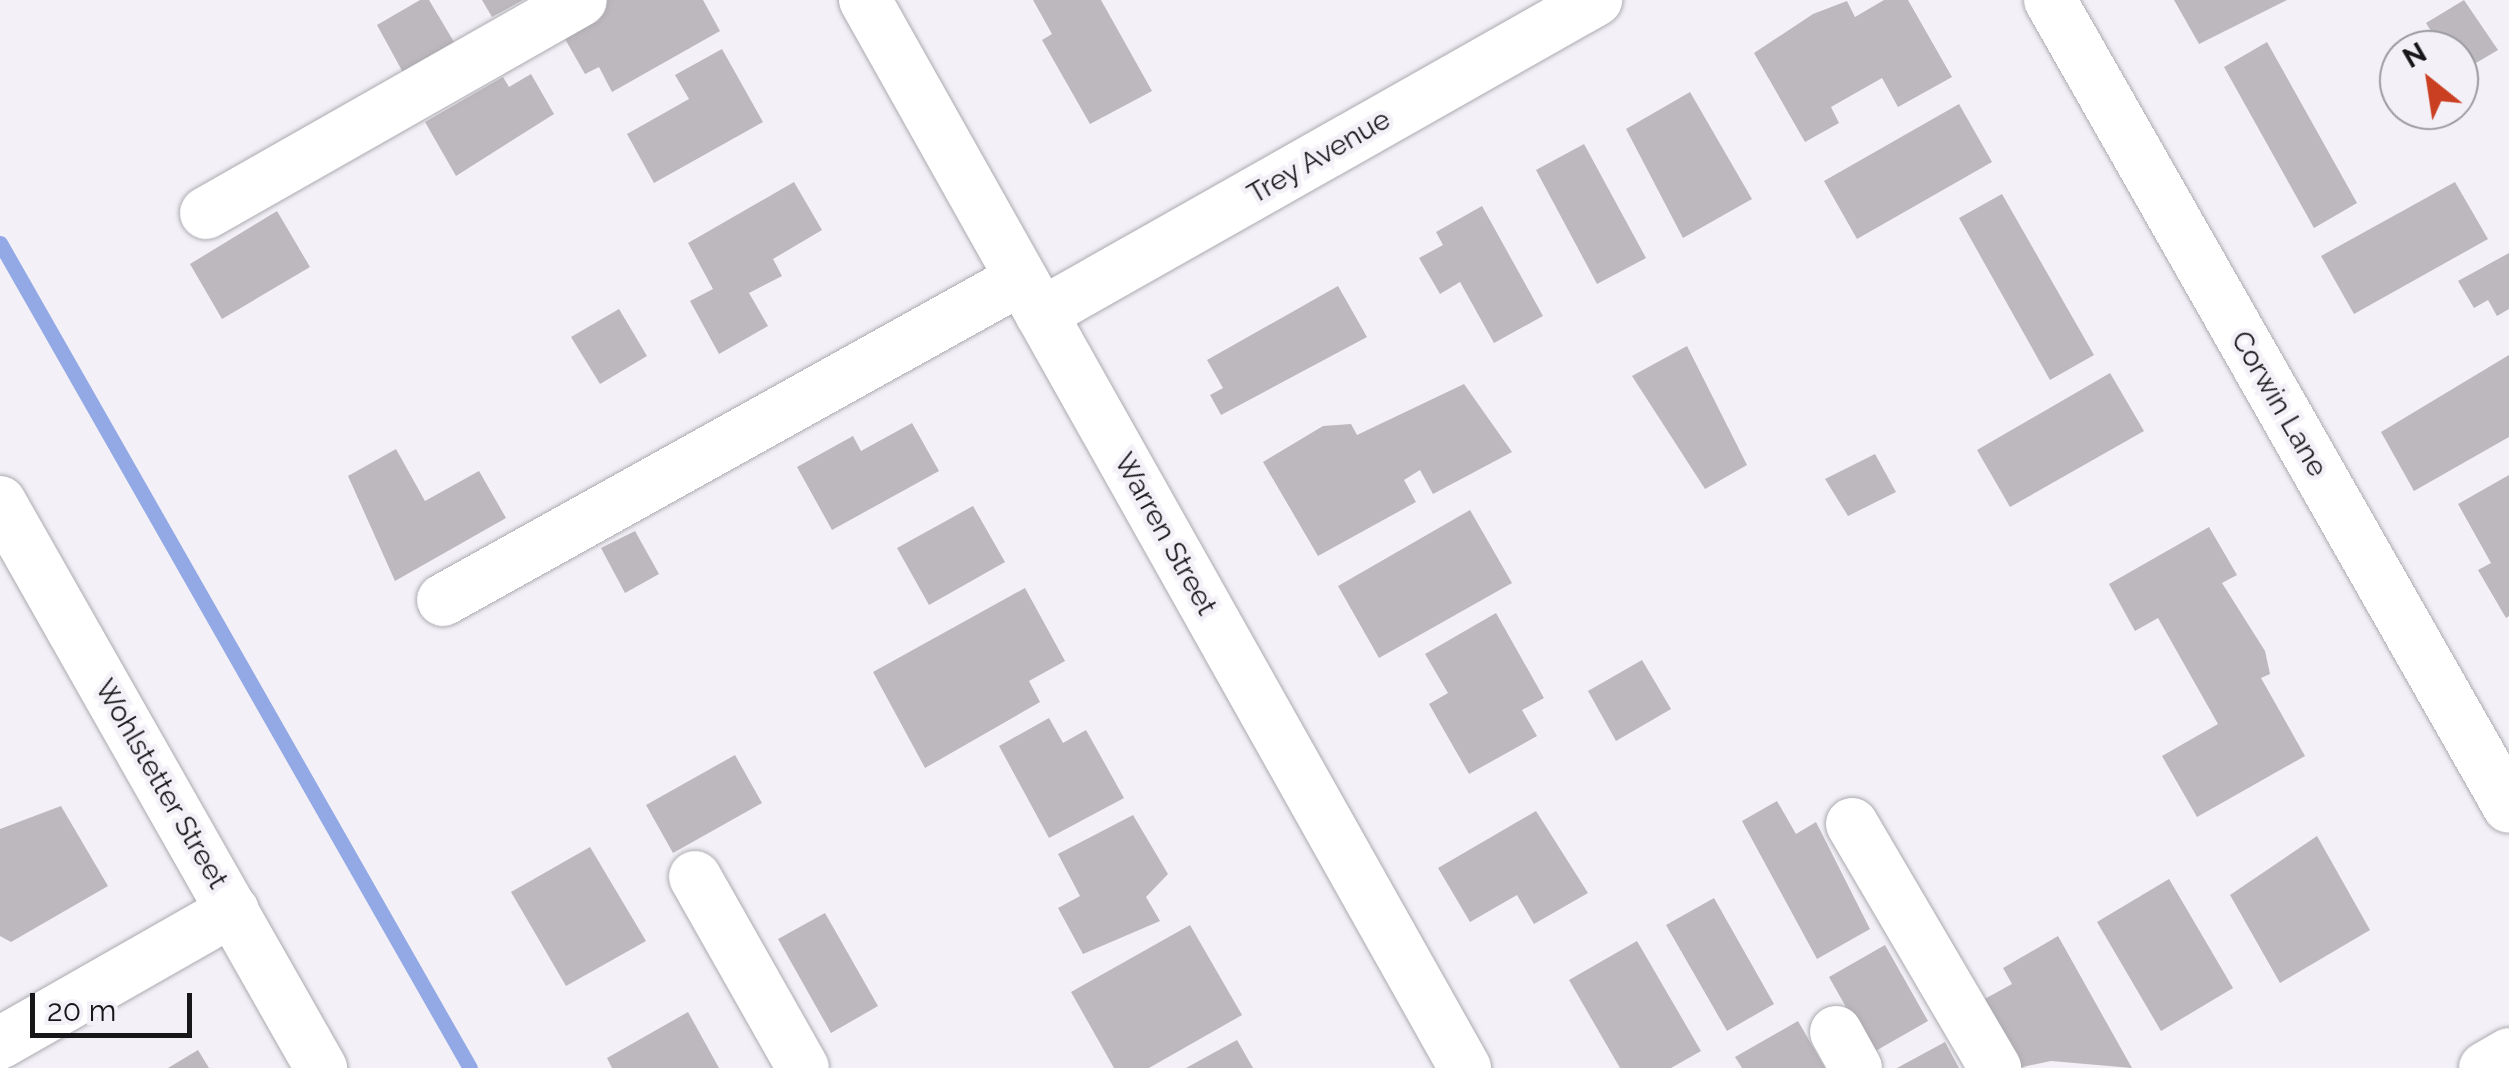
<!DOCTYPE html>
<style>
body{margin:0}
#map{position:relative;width:2509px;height:1068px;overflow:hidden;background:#f3f1f7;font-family:Raleway,sans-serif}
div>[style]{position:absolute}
.stream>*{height:15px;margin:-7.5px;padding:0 7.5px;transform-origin:7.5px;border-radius:7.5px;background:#92a9e5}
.building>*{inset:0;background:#bcb8bd}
.roads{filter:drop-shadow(0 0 2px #acaab0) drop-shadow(0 0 2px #acaab0)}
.minor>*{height:52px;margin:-26px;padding:0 26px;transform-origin:26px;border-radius:26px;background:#fff}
span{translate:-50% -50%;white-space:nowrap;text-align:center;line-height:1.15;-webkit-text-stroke:9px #f3f1f7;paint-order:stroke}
.street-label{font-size:28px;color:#171719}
.north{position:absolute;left:2379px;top:30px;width:100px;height:100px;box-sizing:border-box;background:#f3f1f7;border:2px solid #9b9a9e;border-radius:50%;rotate:330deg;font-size:28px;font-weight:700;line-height:40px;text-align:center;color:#171719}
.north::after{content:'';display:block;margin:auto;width:35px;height:45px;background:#ca3f22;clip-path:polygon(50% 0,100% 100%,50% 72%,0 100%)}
.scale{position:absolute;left:30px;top:993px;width:162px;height:45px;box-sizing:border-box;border:5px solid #171719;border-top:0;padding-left:12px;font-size:30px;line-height:35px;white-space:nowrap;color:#171719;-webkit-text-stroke:8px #f3f1f7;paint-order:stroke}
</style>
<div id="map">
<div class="stream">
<div style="left:0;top:243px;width:949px;rotate:60.33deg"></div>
</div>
<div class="building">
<div style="clip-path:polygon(420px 0,429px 0,457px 47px,406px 78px,377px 25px)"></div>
<div style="clip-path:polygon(482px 0,523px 0,492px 17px)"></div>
<div style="clip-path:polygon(600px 0,703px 0,720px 31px,612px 92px,599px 67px,585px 74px,557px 25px)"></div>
<div style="clip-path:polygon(1033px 0,1101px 0,1152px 91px,1090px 124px,1042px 40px,1052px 34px)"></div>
<div style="clip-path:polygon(1884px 0,1908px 0,1952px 77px,1898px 107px,1882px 78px,1831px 107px,1839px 123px,1805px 142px,1754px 53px,1813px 14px,1847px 1px,1855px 17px)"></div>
<div style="clip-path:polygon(2174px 0,2287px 0,2199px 44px)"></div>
<div style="clip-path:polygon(2464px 0,2498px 50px,2459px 73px,2459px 50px,2443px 50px,2426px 23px)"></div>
<div style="clip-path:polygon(2267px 42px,2357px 203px,2314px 228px,2224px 67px)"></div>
<div style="clip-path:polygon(722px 49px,763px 122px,654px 183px,627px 134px,689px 99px,675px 75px)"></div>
<div style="clip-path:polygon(531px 74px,554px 114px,456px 176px,425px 122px,503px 77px,509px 87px)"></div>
<div style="clip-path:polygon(1690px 92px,1752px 199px,1683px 238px,1626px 129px)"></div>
<div style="clip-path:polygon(1959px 104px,1992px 162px,1857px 239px,1824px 181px)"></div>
<div style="clip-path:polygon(1584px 144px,1646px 258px,1597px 284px,1536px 170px)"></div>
<div style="clip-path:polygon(794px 182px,822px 230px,773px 259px,782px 276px,749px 293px,768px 326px,719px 354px,690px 301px,713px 289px,688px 243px)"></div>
<div style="clip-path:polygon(2455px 182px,2488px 239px,2354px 314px,2321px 256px)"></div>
<div style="clip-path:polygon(2002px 194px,2094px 355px,2050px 380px,1959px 218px)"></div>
<div style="clip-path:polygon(1482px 206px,1543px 316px,1494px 343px,1460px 282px,1440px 294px,1419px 258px,1443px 245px,1436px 232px)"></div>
<div style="clip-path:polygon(277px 211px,310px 267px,222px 319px,190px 264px)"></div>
<div style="clip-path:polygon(2509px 253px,2509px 309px,2497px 316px,2488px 300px,2474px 308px,2458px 281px)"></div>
<div style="clip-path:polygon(1338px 286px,1367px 337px,1221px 415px,1210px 395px,1223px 388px,1207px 360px)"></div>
<div style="clip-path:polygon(619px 309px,647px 356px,600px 384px,571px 337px)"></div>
<div style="clip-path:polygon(1687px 346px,1747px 465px,1705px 489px,1632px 376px)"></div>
<div style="clip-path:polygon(2509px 355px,2509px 437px,2414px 491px,2381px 432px)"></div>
<div style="clip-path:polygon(2110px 373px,2144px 431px,2010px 507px,1977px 450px)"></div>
<div style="clip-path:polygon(1464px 384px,1512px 452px,1433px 494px,1420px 470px,1404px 480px,1416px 502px,1318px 556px,1263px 462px,1323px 426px,1351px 424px,1357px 435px)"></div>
<div style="clip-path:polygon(912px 423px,939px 471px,832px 530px,797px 467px,853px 436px,861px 451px)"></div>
<div style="clip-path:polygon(396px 449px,425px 501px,479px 471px,506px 518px,395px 581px,348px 476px)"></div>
<div style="clip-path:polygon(1875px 454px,1896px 492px,1848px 516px,1825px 479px)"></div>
<div style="clip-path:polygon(2509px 475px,2509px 616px,2506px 618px,2478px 570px,2491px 563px,2458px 504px)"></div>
<div style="clip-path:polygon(973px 506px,1005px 562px,929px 605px,897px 548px)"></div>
<div style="clip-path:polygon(1470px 510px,1512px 583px,1379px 658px,1338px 586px)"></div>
<div style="clip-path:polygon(2209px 527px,2237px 575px,2222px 583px,2265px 651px,2270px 674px,2261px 678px,2305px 756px,2197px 817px,2162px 756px,2218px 724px,2158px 618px,2135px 631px,2109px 584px)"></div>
<div style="clip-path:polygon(635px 531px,659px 574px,625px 593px,601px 548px)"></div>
<div style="clip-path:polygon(1025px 588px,1065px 661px,1029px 681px,1040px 702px,925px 768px,873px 672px)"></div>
<div style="clip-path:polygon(1496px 613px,1544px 698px,1522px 710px,1537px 736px,1469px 774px,1429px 704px,1448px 693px,1425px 654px)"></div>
<div style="clip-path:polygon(1642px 660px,1671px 709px,1616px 741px,1588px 691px)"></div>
<div style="clip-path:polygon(1049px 718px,1063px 743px,1086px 730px,1124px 798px,1049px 838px,999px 746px)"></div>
<div style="clip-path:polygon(735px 755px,762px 803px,673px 853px,646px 805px)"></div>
<div style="clip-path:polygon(1777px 801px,1796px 834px,1816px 822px,1870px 929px,1817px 959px,1742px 821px)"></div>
<div style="clip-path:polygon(61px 806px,108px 886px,11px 942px,0 936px,0 829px)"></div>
<div style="clip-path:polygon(1536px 811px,1588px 893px,1534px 924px,1517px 895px,1470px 922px,1438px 868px)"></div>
<div style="clip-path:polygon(1133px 815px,1168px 874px,1146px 897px,1160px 921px,1083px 954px,1058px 908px,1080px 896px,1058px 854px)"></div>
<div style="clip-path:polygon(2317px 836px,2370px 930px,2280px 983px,2230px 895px)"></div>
<div style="clip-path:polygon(590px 847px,646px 941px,566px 986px,511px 892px)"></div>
<div style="clip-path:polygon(2169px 879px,2233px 988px,2161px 1031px,2097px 922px)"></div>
<div style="clip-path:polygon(1714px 898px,1774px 1004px,1727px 1031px,1666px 925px)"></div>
<div style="clip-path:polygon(825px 913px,878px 1006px,831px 1033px,778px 939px)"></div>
<div style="clip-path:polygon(1190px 925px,1242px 1015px,1149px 1068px,1114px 1068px,1071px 992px)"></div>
<div style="clip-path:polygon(2058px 936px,2132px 1068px,2051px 1061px,2018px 1068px,1981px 1001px,2012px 984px,2003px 968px)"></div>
<div style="clip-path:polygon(1637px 941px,1701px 1051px,1671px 1068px,1620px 1068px,1569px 980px)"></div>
<div style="clip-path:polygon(1885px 945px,1928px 1021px,1872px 1053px,1829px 977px)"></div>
<div style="clip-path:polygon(688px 1012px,719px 1068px,612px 1068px,607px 1058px)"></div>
<div style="clip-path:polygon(1798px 1021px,1825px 1068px,1742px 1068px,1735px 1057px)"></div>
<div style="clip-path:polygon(1237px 1040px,1253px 1068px,1186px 1068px)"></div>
<div style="clip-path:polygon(1945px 1042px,1959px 1068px,1897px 1068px)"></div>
<div style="clip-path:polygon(198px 1050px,209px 1068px,168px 1068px)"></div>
</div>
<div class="roads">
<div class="minor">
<div style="left:865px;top:0;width:1225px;rotate:60.67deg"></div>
<div style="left:2050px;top:0;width:928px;rotate:60.37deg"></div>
<div style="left:206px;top:213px;width:431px;rotate:-29.6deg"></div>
<div style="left:1041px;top:314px;width:638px;rotate:-29.5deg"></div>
<div style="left:0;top:502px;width:651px;rotate:60.44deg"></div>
<div style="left:443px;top:600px;width:661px;rotate:-29.05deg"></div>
<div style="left:1852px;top:824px;width:283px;rotate:59.6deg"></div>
<div style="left:695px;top:877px;width:219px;rotate:60.5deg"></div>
<div style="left:1836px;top:1032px;width:41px;rotate:60.9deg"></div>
<div style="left:0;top:1043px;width:268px;rotate:-29.7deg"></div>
<div style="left:2485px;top:1068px;width:28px;rotate:-30deg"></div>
</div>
</div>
<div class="street-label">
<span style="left:1319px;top:157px;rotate:-30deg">Trey Avenue</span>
<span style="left:2279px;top:404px;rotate:60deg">Corwin Lane</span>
<span style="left:1165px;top:534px;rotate:61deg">Warren Street</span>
<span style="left:161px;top:784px;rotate:60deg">Wohlstetter Street</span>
</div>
<div class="north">N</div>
<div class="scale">20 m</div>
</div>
